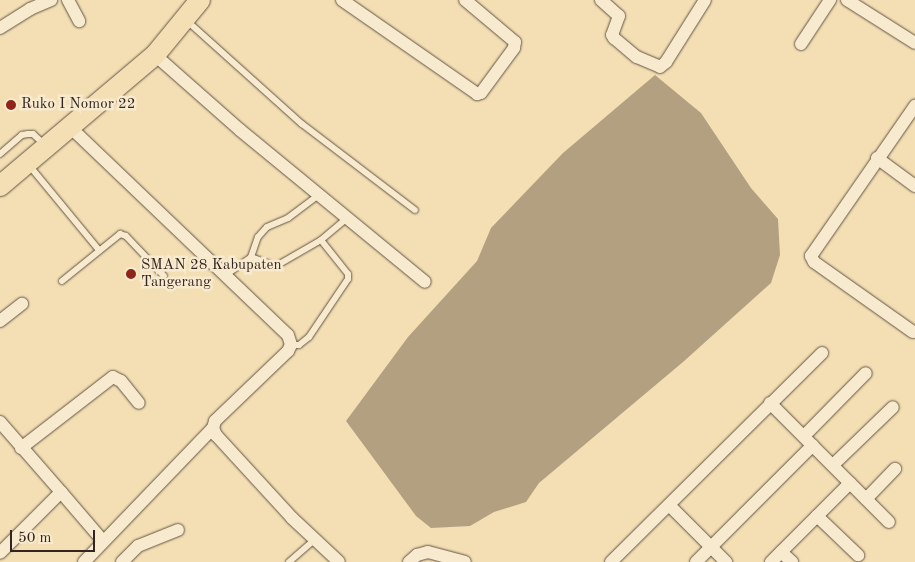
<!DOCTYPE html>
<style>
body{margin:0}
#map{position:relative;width:915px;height:562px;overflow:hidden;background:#f4dfb4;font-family:"Old Standard TT",serif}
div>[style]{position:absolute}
.water>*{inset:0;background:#b2a081}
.roads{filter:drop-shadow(0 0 1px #625444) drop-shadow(0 0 1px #625444)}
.service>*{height:6px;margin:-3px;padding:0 3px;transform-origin:3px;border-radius:3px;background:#f8eace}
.minor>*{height:12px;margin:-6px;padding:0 6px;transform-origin:6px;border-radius:6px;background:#f8eace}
.primary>*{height:20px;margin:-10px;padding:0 10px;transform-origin:10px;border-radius:10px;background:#f4dfb4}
.dots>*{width:14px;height:14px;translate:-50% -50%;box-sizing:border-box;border:2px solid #f8eace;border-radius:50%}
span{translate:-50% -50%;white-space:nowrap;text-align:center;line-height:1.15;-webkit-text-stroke:5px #f8eace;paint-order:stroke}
.poi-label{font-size:15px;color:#32251f}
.left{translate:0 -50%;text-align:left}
.scale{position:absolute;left:10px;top:530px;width:85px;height:22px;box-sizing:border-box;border:2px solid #32251f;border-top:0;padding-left:6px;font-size:15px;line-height:18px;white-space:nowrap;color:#32251f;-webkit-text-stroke:4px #f8eace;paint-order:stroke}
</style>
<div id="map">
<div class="water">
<div style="clip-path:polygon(655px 75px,701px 113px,751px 188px,778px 219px,780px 255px,771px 283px,683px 362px,539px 483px,526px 502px,494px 512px,470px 526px,431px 528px,416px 516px,346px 421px,408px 337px,477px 261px,491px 228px,563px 153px)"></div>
</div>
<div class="roads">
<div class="service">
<div style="left:186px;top:20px;width:156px;rotate:41.9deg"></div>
<div style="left:302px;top:124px;width:142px;rotate:37.3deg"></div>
<div style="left:0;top:154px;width:29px;rotate:-41deg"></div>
<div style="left:22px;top:135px;width:6px;rotate:-9deg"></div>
<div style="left:28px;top:134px;width:5px"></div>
<div style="left:33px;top:134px;width:16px;rotate:43deg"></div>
<div style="left:28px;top:164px;width:112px;rotate:50.5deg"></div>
<div style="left:251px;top:257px;width:27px;rotate:20deg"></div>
<div style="left:276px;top:266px;width:52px;rotate:-30deg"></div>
<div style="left:321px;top:240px;width:34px;rotate:-40deg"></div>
<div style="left:227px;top:274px;width:29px;rotate:-35deg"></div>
<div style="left:251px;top:257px;width:21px;rotate:-71deg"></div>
<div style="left:258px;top:237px;width:13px;rotate:-48deg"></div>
<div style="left:267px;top:227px;width:23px;rotate:-23deg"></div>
<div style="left:288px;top:218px;width:39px;rotate:-37deg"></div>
<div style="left:62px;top:281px;width:75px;rotate:-39deg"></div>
<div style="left:120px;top:234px;width:6px;rotate:18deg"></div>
<div style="left:126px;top:236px;width:55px;rotate:46.5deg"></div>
<div style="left:291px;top:345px;width:8px"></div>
<div style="left:299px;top:345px;width:13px;rotate:-39deg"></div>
<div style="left:309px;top:337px;width:70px;rotate:-56.1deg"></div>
<div style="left:348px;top:279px;width:5px;rotate:-90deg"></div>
<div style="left:348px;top:274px;width:43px;rotate:-128.5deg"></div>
<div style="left:289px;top:562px;width:33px;rotate:-41deg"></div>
</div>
<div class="minor">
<div style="left:68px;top:0;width:24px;rotate:62deg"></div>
<div style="left:342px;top:0;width:165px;rotate:34.8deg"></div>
<div style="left:477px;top:94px;width:4px;rotate:-14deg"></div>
<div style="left:481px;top:93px;width:56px;rotate:-53.7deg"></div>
<div style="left:514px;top:48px;width:6px;rotate:-81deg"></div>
<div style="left:515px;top:42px;width:65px;rotate:-140deg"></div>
<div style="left:601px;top:0;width:24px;rotate:42deg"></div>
<div style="left:619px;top:16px;width:20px;rotate:110deg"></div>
<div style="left:612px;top:35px;width:4px;rotate:56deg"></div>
<div style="left:614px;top:38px;width:30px;rotate:40deg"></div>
<div style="left:637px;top:57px;width:25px;rotate:23deg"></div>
<div style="left:660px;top:67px;width:8px;rotate:-40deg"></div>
<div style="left:666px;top:62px;width:73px;rotate:-57.8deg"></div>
<div style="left:847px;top:0;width:80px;rotate:32.3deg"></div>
<div style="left:0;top:28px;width:36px;rotate:-32deg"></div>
<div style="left:30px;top:9px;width:23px;rotate:-23deg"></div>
<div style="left:801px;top:44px;width:53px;rotate:-56.6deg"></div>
<div style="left:155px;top:55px;width:113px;rotate:41.4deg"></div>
<div style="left:240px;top:130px;width:239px;rotate:39.4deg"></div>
<div style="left:70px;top:127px;width:301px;rotate:43.7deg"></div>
<div style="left:288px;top:335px;width:10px;rotate:73deg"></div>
<div style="left:291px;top:345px;width:7px;rotate:117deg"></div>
<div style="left:288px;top:351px;width:101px;rotate:136.2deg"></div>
<div style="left:215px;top:421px;width:7px;rotate:106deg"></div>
<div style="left:213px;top:428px;width:8px;rotate:67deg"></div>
<div style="left:216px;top:435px;width:113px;rotate:47.5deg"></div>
<div style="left:292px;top:518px;width:64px;rotate:43.1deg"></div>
<div style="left:877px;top:158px;width:47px;rotate:36.4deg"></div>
<div style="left:0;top:321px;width:28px;rotate:-38deg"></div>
<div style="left:913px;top:332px;width:121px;rotate:-144.7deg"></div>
<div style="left:814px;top:262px;width:7px;rotate:-117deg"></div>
<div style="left:811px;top:256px;width:183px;rotate:-55.3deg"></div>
<div style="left:770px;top:403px;width:113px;rotate:45deg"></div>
<div style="left:850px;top:483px;width:112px;rotate:135deg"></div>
<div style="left:0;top:422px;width:93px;rotate:48.9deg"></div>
<div style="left:61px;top:492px;width:86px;rotate:135deg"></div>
<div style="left:804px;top:436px;width:88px;rotate:-45.5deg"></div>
<div style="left:21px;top:448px;width:116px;rotate:-37.7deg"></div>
<div style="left:113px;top:377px;width:9px;rotate:27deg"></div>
<div style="left:121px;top:381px;width:28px;rotate:51deg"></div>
<div style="left:833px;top:465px;width:83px;rotate:-44deg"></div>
<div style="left:850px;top:483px;width:55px;rotate:45deg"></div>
<div style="left:61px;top:492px;width:65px;rotate:49.4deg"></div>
<div style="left:866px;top:499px;width:42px;rotate:-46deg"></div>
<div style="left:669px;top:505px;width:81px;rotate:45deg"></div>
<div style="left:817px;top:516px;width:57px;rotate:43.6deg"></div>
<div style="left:781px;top:552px;width:15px;rotate:42deg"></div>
<div style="left:84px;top:562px;width:186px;rotate:-46.1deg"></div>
<div style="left:122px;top:562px;width:23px;rotate:-45deg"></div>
<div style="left:138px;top:546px;width:43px;rotate:-21.8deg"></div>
<div style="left:409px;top:562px;width:11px;rotate:-41deg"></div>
<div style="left:417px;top:555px;width:11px;rotate:-15deg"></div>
<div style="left:428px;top:552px;width:38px;rotate:15deg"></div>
<div style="left:611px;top:562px;width:297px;rotate:-44.7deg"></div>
<div style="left:696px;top:562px;width:165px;rotate:-45deg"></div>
</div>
<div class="primary">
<div style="left:0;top:186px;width:203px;rotate:-40.2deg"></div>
<div style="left:155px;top:55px;width:71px;rotate:-50.7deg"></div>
</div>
</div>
<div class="dots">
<div style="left:11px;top:105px;background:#8f2418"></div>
<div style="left:131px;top:274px;background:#8f2418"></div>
</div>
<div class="poi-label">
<span class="left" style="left:21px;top:105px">Ruko I Nomor 22</span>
<span class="left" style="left:141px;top:274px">SMAN 28 Kabupaten<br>Tangerang</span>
</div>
<div class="scale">50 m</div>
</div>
